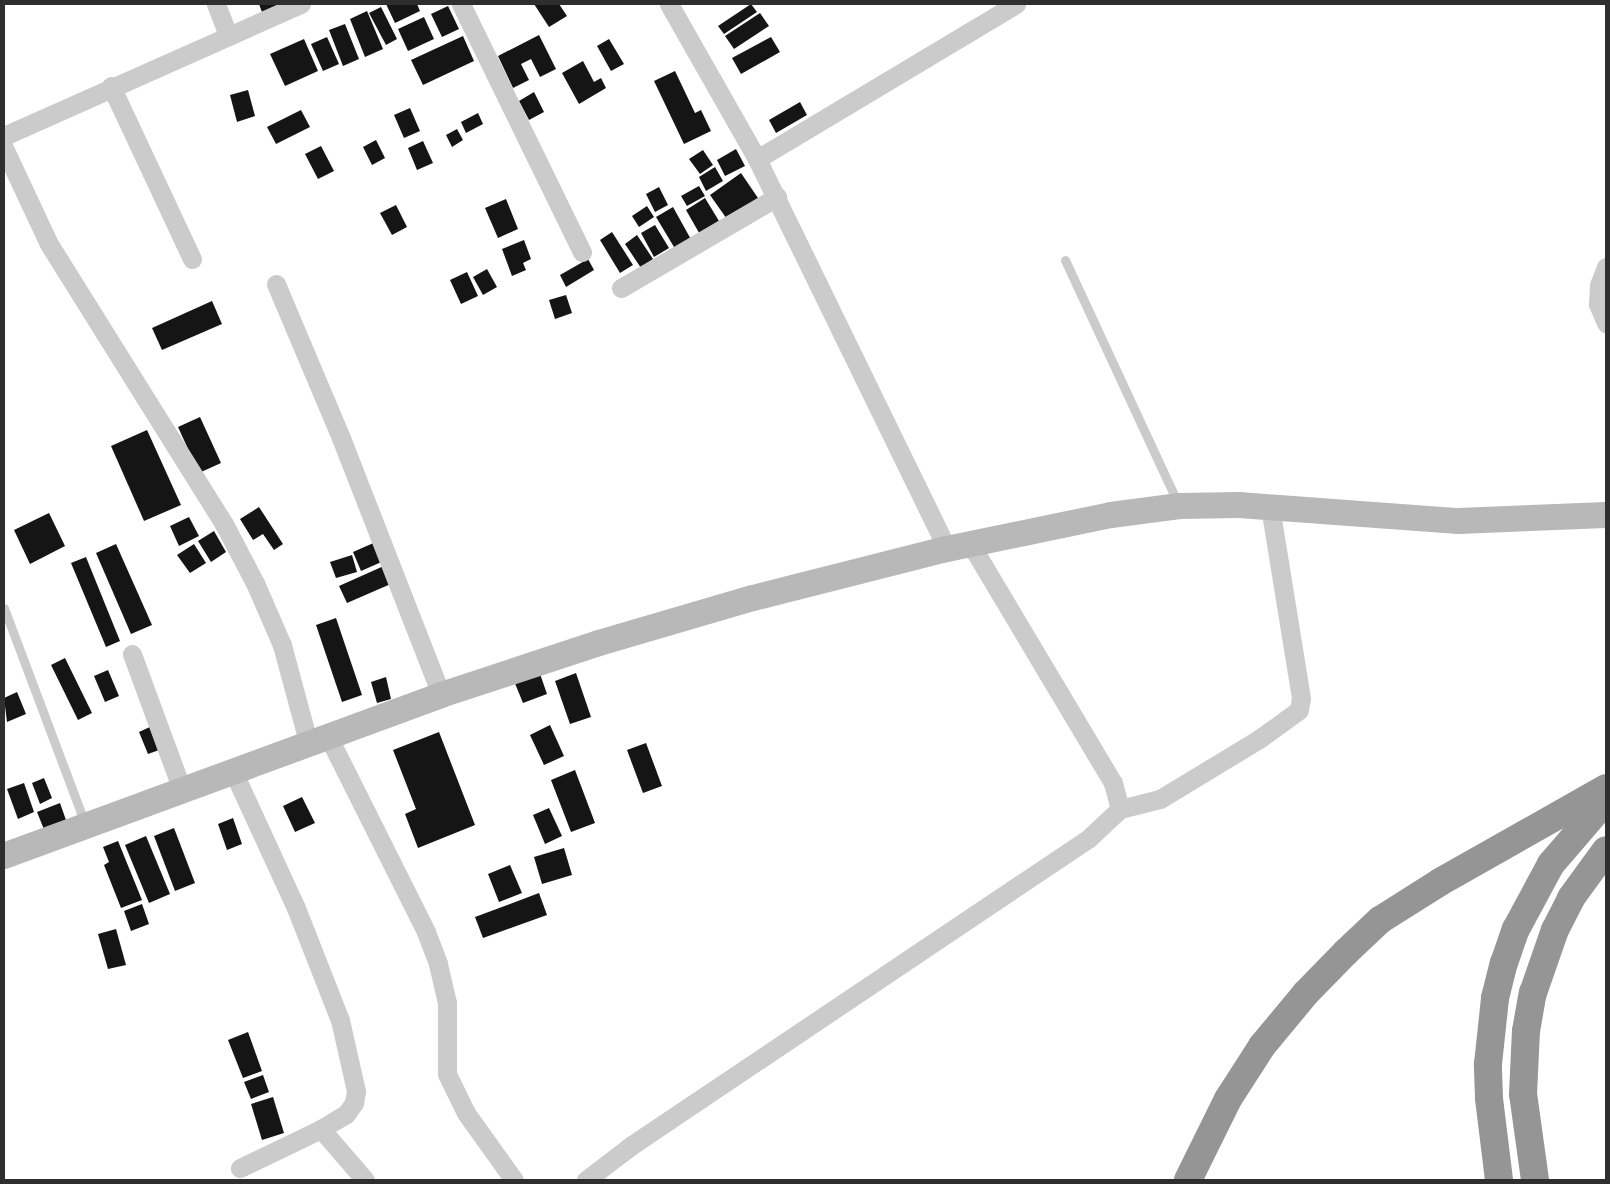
<!DOCTYPE html>
<style>
body{margin:0}
#map{position:relative;width:1610px;height:1184px;overflow:hidden;background:#fff;font-family:Poppins,sans-serif}
div>[style]{position:absolute}
.building>*{inset:0;background:#151515}
.lane>*{height:9px;margin:-4.5px;padding:0 4.5px;transform-origin:4.5px;border-radius:4.5px;background:#cbcbcb}
.street>*{height:19px;margin:-9.5px;padding:0 9.5px;transform-origin:9.5px;border-radius:9.5px;background:#cbcbcb}
.secondary>*{height:26px;margin:-13px;padding:0 13px;transform-origin:13px;border-radius:13px;background:#b8b8b8}
.highway>*{height:28px;margin:-14px;padding:0 14px;transform-origin:14px;border-radius:14px;background:#959595}
span{translate:-50% -50%;white-space:nowrap;text-align:center;line-height:1.15;-webkit-text-stroke:5px #fff;paint-order:stroke}
.frame{position:absolute;inset:0;border:5px solid #2e2e2e;pointer-events:none}
</style>
<div id="map">
<div class="building">
<div style="clip-path:polygon(259px 4px,288px 4px,263px 15px)"></div>
<div style="clip-path:polygon(386px 4px,417px 4px,420px 11px,395px 23px)"></div>
<div style="clip-path:polygon(534px 4px,559px 4px,567px 16px,549px 27px)"></div>
<div style="clip-path:polygon(751px 4px,757px 12px,724px 34px,718px 26px)"></div>
<div style="clip-path:polygon(448px 6px,459px 29px,442px 37px,431px 14px)"></div>
<div style="clip-path:polygon(381px 7px,397px 39px,386px 45px,369px 13px)"></div>
<div style="clip-path:polygon(367px 11px,383px 49px,365px 57px,350px 19px)"></div>
<div style="clip-path:polygon(760px 13px,769px 26px,734px 49px,725px 36px)"></div>
<div style="clip-path:polygon(424px 17px,434px 39px,408px 51px,398px 29px)"></div>
<div style="clip-path:polygon(345px 24px,359px 59px,343px 66px,329px 30px)"></div>
<div style="clip-path:polygon(539px 35px,556px 69px,540px 77px,531px 59px,521px 64px,529px 80px,513px 88px,498px 56px)"></div>
<div style="clip-path:polygon(463px 36px,474px 61px,423px 85px,411px 60px)"></div>
<div style="clip-path:polygon(327px 37px,339px 64px,323px 71px,311px 44px)"></div>
<div style="clip-path:polygon(771px 37px,780px 52px,741px 74px,732px 58px)"></div>
<div style="clip-path:polygon(304px 39px,318px 71px,285px 86px,270px 54px)"></div>
<div style="clip-path:polygon(609px 39px,624px 64px,611px 71px,597px 46px)"></div>
<div style="clip-path:polygon(583px 61px,594px 82px,601px 78px,606px 88px,579px 104px,562px 73px)"></div>
<div style="clip-path:polygon(675px 71px,695px 113px,701px 110px,711px 131px,684px 144px,654px 81px)"></div>
<div style="clip-path:polygon(248px 90px,255px 116px,237px 122px,230px 95px)"></div>
<div style="clip-path:polygon(534px 92px,544px 112px,529px 120px,519px 101px)"></div>
<div style="clip-path:polygon(800px 102px,807px 115px,776px 133px,769px 120px)"></div>
<div style="clip-path:polygon(410px 108px,420px 131px,404px 138px,394px 115px)"></div>
<div style="clip-path:polygon(301px 110px,310px 127px,276px 144px,267px 127px)"></div>
<div style="clip-path:polygon(478px 113px,483px 124px,466px 133px,461px 122px)"></div>
<div style="clip-path:polygon(457px 129px,463px 140px,452px 147px,446px 135px)"></div>
<div style="clip-path:polygon(376px 140px,385px 158px,372px 165px,363px 147px)"></div>
<div style="clip-path:polygon(423px 141px,433px 163px,417px 170px,408px 148px)"></div>
<div style="clip-path:polygon(321px 146px,334px 171px,318px 179px,305px 154px)"></div>
<div style="clip-path:polygon(736px 149px,745px 166px,725px 176px,717px 160px)"></div>
<div style="clip-path:polygon(703px 150px,713px 165px,700px 174px,689px 159px)"></div>
<div style="clip-path:polygon(715px 167px,723px 181px,706px 191px,699px 177px)"></div>
<div style="clip-path:polygon(741px 173px,760px 201px,729px 222px,710px 195px)"></div>
<div style="clip-path:polygon(699px 186px,705px 196px,687px 206px,681px 196px)"></div>
<div style="clip-path:polygon(659px 187px,668px 205px,655px 212px,646px 194px)"></div>
<div style="clip-path:polygon(705px 198px,722px 226px,702px 238px,686px 210px)"></div>
<div style="clip-path:polygon(506px 199px,518px 229px,498px 238px,485px 208px)"></div>
<div style="clip-path:polygon(396px 205px,407px 227px,392px 235px,380px 213px)"></div>
<div style="clip-path:polygon(647px 206px,654px 217px,639px 227px,632px 216px)"></div>
<div style="clip-path:polygon(673px 207px,693px 243px,677px 252px,656px 217px)"></div>
<div style="clip-path:polygon(655px 225px,669px 248px,654px 257px,641px 233px)"></div>
<div style="clip-path:polygon(612px 232px,633px 265px,620px 273px,600px 240px)"></div>
<div style="clip-path:polygon(637px 235px,653px 259px,641px 268px,625px 244px)"></div>
<div style="clip-path:polygon(524px 240px,531px 259px,523px 263px,526px 270px,512px 276px,502px 249px)"></div>
<div style="clip-path:polygon(588px 259px,594px 270px,566px 287px,560px 275px)"></div>
<div style="clip-path:polygon(487px 269px,497px 287px,483px 295px,473px 277px)"></div>
<div style="clip-path:polygon(467px 272px,478px 296px,461px 304px,450px 280px)"></div>
<div style="clip-path:polygon(566px 295px,572px 313px,555px 319px,549px 300px)"></div>
<div style="clip-path:polygon(212px 301px,222px 324px,162px 350px,152px 328px)"></div>
<div style="clip-path:polygon(200px 417px,221px 463px,199px 473px,178px 427px)"></div>
<div style="clip-path:polygon(147px 430px,181px 505px,144px 521px,111px 446px)"></div>
<div style="clip-path:polygon(259px 507px,283px 544px,274px 550px,263px 534px,253px 540px,240px 519px)"></div>
<div style="clip-path:polygon(49px 513px,65px 546px,30px 564px,14px 530px)"></div>
<div style="clip-path:polygon(189px 517px,199px 536px,179px 546px,170px 526px)"></div>
<div style="clip-path:polygon(214px 531px,226px 552px,211px 562px,198px 541px)"></div>
<div style="clip-path:polygon(378px 541px,386px 560px,361px 571px,353px 552px)"></div>
<div style="clip-path:polygon(116px 544px,152px 625px,131px 634px,96px 553px)"></div>
<div style="clip-path:polygon(194px 544px,206px 563px,190px 573px,177px 555px)"></div>
<div style="clip-path:polygon(352px 555px,357px 572px,336px 578px,330px 562px)"></div>
<div style="clip-path:polygon(86px 557px,120px 641px,106px 647px,71px 563px)"></div>
<div style="clip-path:polygon(386px 565px,393px 583px,347px 603px,339px 586px)"></div>
<div style="clip-path:polygon(336px 618px,362px 695px,342px 702px,316px 625px)"></div>
<div style="clip-path:polygon(65px 658px,92px 713px,78px 720px,51px 665px)"></div>
<div style="clip-path:polygon(108px 670px,119px 696px,105px 702px,94px 676px)"></div>
<div style="clip-path:polygon(539px 671px,547px 694px,523px 703px,514px 681px)"></div>
<div style="clip-path:polygon(576px 673px,591px 717px,570px 724px,555px 681px)"></div>
<div style="clip-path:polygon(386px 677px,391px 699px,377px 703px,371px 682px)"></div>
<div style="clip-path:polygon(17px 692px,26px 714px,7px 722px,4px 698px)"></div>
<div style="clip-path:polygon(550px 725px,564px 756px,544px 765px,530px 735px)"></div>
<div style="clip-path:polygon(152px 726px,162px 749px,148px 754px,139px 732px)"></div>
<div style="clip-path:polygon(439px 732px,475px 825px,418px 848px,405px 814px,416px 809px,393px 750px)"></div>
<div style="clip-path:polygon(646px 743px,662px 786px,643px 793px,627px 750px)"></div>
<div style="clip-path:polygon(575px 770px,595px 823px,571px 832px,551px 780px)"></div>
<div style="clip-path:polygon(44px 778px,52px 798px,40px 804px,32px 783px)"></div>
<div style="clip-path:polygon(24px 783px,34px 812px,18px 819px,7px 789px)"></div>
<div style="clip-path:polygon(302px 797px,315px 823px,295px 832px,283px 806px)"></div>
<div style="clip-path:polygon(60px 803px,67px 823px,45px 832px,37px 812px)"></div>
<div style="clip-path:polygon(549px 808px,562px 836px,545px 844px,533px 815px)"></div>
<div style="clip-path:polygon(233px 818px,242px 844px,227px 850px,218px 824px)"></div>
<div style="clip-path:polygon(174px 828px,195px 883px,175px 891px,154px 836px)"></div>
<div style="clip-path:polygon(146px 836px,170px 894px,149px 903px,125px 845px)"></div>
<div style="clip-path:polygon(118px 841px,142px 900px,121px 908px,104px 865px,109px 862px,103px 847px)"></div>
<div style="clip-path:polygon(564px 848px,572px 875px,542px 884px,534px 857px)"></div>
<div style="clip-path:polygon(510px 865px,522px 893px,499px 902px,488px 874px)"></div>
<div style="clip-path:polygon(539px 893px,547px 915px,483px 938px,475px 917px)"></div>
<div style="clip-path:polygon(142px 904px,149px 924px,131px 931px,124px 911px)"></div>
<div style="clip-path:polygon(116px 929px,126px 965px,108px 969px,98px 934px)"></div>
<div style="clip-path:polygon(248px 1032px,262px 1071px,243px 1078px,228px 1040px)"></div>
<div style="clip-path:polygon(263px 1075px,269px 1092px,251px 1099px,244px 1082px)"></div>
<div style="clip-path:polygon(273px 1097px,284px 1133px,262px 1140px,251px 1104px)"></div>
</div>
<div class="lane">
<div style="left:1065px;top:260px;width:268px;rotate:65.1deg"></div>
<div style="left:4px;top:608px;width:230px;rotate:69.4deg"></div>
</div>
<div class="street">
<div style="left:216px;top:4px;width:33px;rotate:69deg"></div>
<div style="left:461px;top:4px;width:276px;rotate:64deg"></div>
<div style="left:669px;top:4px;width:178px;rotate:60.4deg"></div>
<div style="left:757px;top:159px;width:434px;rotate:64deg"></div>
<div style="left:111px;top:86px;width:191px;rotate:64.9deg"></div>
<div style="left:4px;top:136px;width:325px;rotate:-24deg"></div>
<div style="left:4px;top:148px;width:106px;rotate:64.9deg"></div>
<div style="left:49px;top:244px;width:330px;rotate:58deg"></div>
<div style="left:224px;top:524px;width:67px;rotate:62.3deg"></div>
<div style="left:255px;top:583px;width:68px;rotate:66.5deg"></div>
<div style="left:282px;top:645px;width:104px;rotate:74.9deg"></div>
<div style="left:757px;top:159px;width:302px;rotate:-30.9deg"></div>
<div style="left:1606px;top:267px;width:19px;rotate:111deg"></div>
<div style="left:1599px;top:285px;width:19px;rotate:93deg"></div>
<div style="left:1598px;top:304px;width:21px;rotate:67deg"></div>
<div style="left:276px;top:284px;width:167px;rotate:67.1deg"></div>
<div style="left:341px;top:438px;width:276px;rotate:68.7deg"></div>
<div style="left:621px;top:288px;width:181px;rotate:-30.3deg"></div>
<div style="left:132px;top:654px;width:145px;rotate:69.8deg"></div>
<div style="left:329px;top:738px;width:217px;rotate:63.4deg"></div>
<div style="left:426px;top:932px;width:34px;rotate:69deg"></div>
<div style="left:438px;top:964px;width:40px;rotate:77deg"></div>
<div style="left:447px;top:1003px;width:71px;rotate:90deg"></div>
<div style="left:447px;top:1074px;width:43px;rotate:64deg"></div>
<div style="left:466px;top:1113px;width:82px;rotate:54.4deg"></div>
<div style="left:233px;top:771px;width:151px;rotate:65.3deg"></div>
<div style="left:296px;top:908px;width:120px;rotate:68.6deg"></div>
<div style="left:340px;top:1020px;width:73px;rotate:77.3deg"></div>
<div style="left:356px;top:1091px;width:12px;rotate:99deg"></div>
<div style="left:354px;top:1103px;width:14px;rotate:126deg"></div>
<div style="left:346px;top:1114px;width:29px;rotate:149deg"></div>
<div style="left:321px;top:1129px;width:90px;rotate:154.3deg"></div>
<div style="left:1120px;top:809px;width:41px;rotate:-14deg"></div>
<div style="left:1160px;top:799px;width:116px;rotate:-31.2deg"></div>
<div style="left:1259px;top:739px;width:49px;rotate:-35.9deg"></div>
<div style="left:1299px;top:710px;width:12px;rotate:-81deg"></div>
<div style="left:1301px;top:698px;width:193px;rotate:-99.2deg"></div>
<div style="left:321px;top:1129px;width:67px;rotate:49.2deg"></div>
<div style="left:586px;top:1180px;width:58px;rotate:-37.3deg"></div>
<div style="left:632px;top:1145px;width:551px;rotate:-33.89deg"></div>
<div style="left:1089px;top:838px;width:42px;rotate:-43.1deg"></div>
<div style="left:1120px;top:809px;width:27px;rotate:-105deg"></div>
<div style="left:1113px;top:783px;width:277px;rotate:-120.8deg"></div>
</div>
<div class="secondary">
<div style="left:4px;top:856px;width:466px;rotate:-20.2deg"></div>
<div style="left:441px;top:695px;width:166px;rotate:-18.2deg"></div>
<div style="left:599px;top:643px;width:160px;rotate:-16.3deg"></div>
<div style="left:753px;top:598px;width:200px;rotate:-14.2deg"></div>
<div style="left:947px;top:549px;width:167px;rotate:-11.7deg"></div>
<div style="left:1111px;top:515px;width:69px;rotate:-7.5deg"></div>
<div style="left:1179px;top:506px;width:60px;rotate:-1deg"></div>
<div style="left:1239px;top:505px;width:220px;rotate:4.2deg"></div>
<div style="left:1458px;top:521px;width:148px;rotate:-2.3deg"></div>
</div>
<div class="highway">
<div style="left:1188px;top:1180px;width:90px;rotate:-63.7deg"></div>
<div style="left:1228px;top:1099px;width:63px;rotate:-57.3deg"></div>
<div style="left:1262px;top:1046px;width:69px;rotate:-50.3deg"></div>
<div style="left:1306px;top:993px;width:57px;rotate:-45.7deg"></div>
<div style="left:1346px;top:952px;width:47px;rotate:-43.3deg"></div>
<div style="left:1380px;top:920px;width:71px;rotate:-32.3deg"></div>
<div style="left:1440px;top:882px;width:191px;rotate:-29.5deg"></div>
<div style="left:1499px;top:1180px;width:83px;rotate:-97deg"></div>
<div style="left:1489px;top:1098px;width:34px;rotate:-92deg"></div>
<div style="left:1488px;top:1064px;width:66px;rotate:-83.9deg"></div>
<div style="left:1495px;top:998px;width:36px;rotate:-76deg"></div>
<div style="left:1504px;top:963px;width:36px;rotate:-71deg"></div>
<div style="left:1516px;top:929px;width:74px;rotate:-61.7deg"></div>
<div style="left:1551px;top:864px;width:84px;rotate:-49.3deg"></div>
<div style="left:1535px;top:1180px;width:87px;rotate:-97.9deg"></div>
<div style="left:1523px;top:1094px;width:63px;rotate:-87.3deg"></div>
<div style="left:1526px;top:1031px;width:39px;rotate:-80deg"></div>
<div style="left:1533px;top:993px;width:67px;rotate:-70.8deg"></div>
<div style="left:1555px;top:930px;width:36px;rotate:-63deg"></div>
<div style="left:1571px;top:898px;width:59px;rotate:-53.9deg"></div>
</div>
<div class="frame"></div>
</div>
